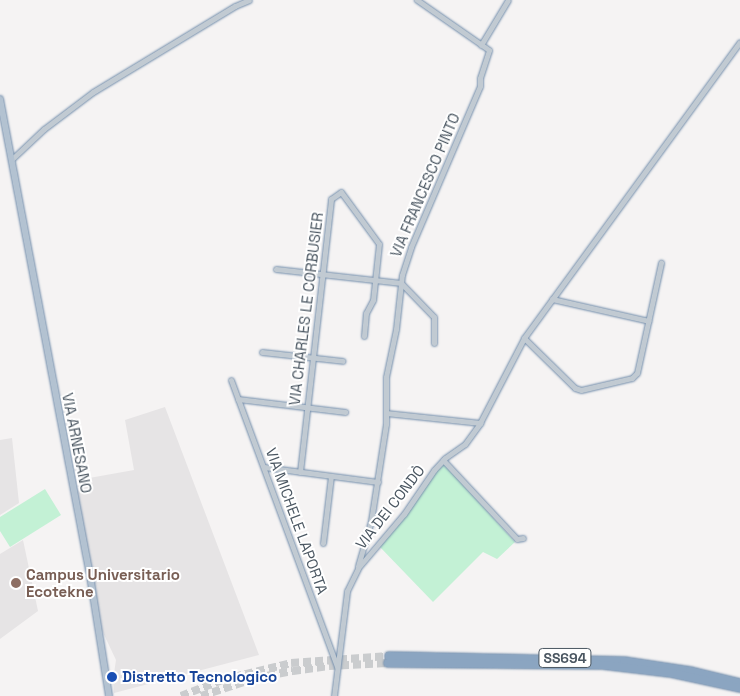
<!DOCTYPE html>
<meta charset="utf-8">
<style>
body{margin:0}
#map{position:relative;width:740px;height:696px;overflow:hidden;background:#f5f3f3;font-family:"Space Grotesk",sans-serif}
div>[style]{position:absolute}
.education>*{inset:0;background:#e6e4e5}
.green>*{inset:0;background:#c3f1d5}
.highway-tunnel>*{height:8px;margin-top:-4px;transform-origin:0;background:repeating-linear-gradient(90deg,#caccce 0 8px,transparent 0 12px)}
.roads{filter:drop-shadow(0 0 1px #7690ad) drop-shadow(0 0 1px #7690ad)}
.minor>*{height:5px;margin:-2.5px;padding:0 2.5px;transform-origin:2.5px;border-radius:2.5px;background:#c1cad2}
.major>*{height:6px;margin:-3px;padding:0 3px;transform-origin:3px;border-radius:3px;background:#b3c2d1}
.highway>*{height:8px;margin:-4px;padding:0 4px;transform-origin:4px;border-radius:4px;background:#8ba5c1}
.dots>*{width:14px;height:14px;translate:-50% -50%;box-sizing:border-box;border:2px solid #fff;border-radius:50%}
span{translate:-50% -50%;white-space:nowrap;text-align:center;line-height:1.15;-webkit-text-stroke:4px #fff;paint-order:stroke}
.shield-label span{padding:1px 4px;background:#fff;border:1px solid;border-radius:4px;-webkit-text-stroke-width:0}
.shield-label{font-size:14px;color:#4a5661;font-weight:700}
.street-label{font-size:15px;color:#4a5661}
.education-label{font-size:15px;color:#785e54;font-weight:700}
.left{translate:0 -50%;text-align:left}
.transit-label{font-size:15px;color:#164399;font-weight:700}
</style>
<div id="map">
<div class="education">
<div style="clip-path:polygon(165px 407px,259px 655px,114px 693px,113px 680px,116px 660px,99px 624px,75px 489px,79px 488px,78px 480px,134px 470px,125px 420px)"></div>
<div style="clip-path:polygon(12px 438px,19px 503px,0 515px,0 440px)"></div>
<div style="clip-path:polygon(23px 540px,38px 611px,0 639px,0 554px)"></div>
</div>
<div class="green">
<div style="clip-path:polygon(443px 463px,515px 542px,497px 559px,483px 552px,433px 602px,379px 546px,413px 506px,435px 471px)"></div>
<div style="clip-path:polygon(45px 489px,61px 515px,10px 547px,0 531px,0 517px)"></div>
</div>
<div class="highway-tunnel">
<div style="left:181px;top:696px;width:44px;rotate:-21.3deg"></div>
<div style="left:222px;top:680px;width:71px;rotate:-13.8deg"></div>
<div style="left:291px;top:663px;width:98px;rotate:-4.1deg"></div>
<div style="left:201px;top:696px;width:58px;rotate:-18.1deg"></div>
<div style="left:256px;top:678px;width:38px;rotate:-11deg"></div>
<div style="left:293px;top:671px;width:36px;rotate:-8deg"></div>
<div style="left:329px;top:666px;width:59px;rotate:-2.9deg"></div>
</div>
<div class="roads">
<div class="minor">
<div style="left:481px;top:45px;width:52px;rotate:-59deg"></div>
<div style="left:11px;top:160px;width:45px;rotate:-43.2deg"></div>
<div style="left:44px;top:129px;width:61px;rotate:-37.1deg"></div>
<div style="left:93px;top:92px;width:166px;rotate:-31.2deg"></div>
<div style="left:235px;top:6px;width:15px;rotate:-23deg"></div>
<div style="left:276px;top:269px;width:126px;rotate:6.4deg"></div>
<div style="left:401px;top:283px;width:47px;rotate:45.9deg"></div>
<div style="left:434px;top:317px;width:26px;rotate:90deg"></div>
<div style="left:552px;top:299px;width:99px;rotate:12.8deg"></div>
<div style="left:524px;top:338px;width:71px;rotate:44.4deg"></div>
<div style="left:575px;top:388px;width:6px;rotate:18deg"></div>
<div style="left:581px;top:390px;width:52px;rotate:-13.2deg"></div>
<div style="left:632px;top:378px;width:7px;rotate:-45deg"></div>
<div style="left:637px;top:373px;width:113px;rotate:-77.7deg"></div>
<div style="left:262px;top:352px;width:81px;rotate:6.3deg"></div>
<div style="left:231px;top:380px;width:306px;rotate:69.7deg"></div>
<div style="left:238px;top:399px;width:108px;rotate:6.9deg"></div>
<div style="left:386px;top:413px;width:95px;rotate:6.1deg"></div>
<div style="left:443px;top:460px;width:108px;rotate:46.9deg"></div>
<div style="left:517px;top:539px;width:6px;rotate:-9deg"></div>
<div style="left:264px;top:467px;width:115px;rotate:7.5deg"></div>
<div style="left:300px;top:472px;width:275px;rotate:-83.5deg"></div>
<div style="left:331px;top:199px;width:12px;rotate:-35deg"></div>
<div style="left:341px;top:192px;width:64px;rotate:53.8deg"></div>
<div style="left:379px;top:244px;width:56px;rotate:96.1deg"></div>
<div style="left:373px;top:300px;width:15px;rotate:118deg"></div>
<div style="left:366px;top:313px;width:23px;rotate:95deg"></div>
<div style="left:323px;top:543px;width:67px;rotate:-83.2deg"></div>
<div style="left:358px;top:566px;width:47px;rotate:-73.9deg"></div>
<div style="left:371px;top:521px;width:98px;rotate:-81.2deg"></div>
<div style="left:386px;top:424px;width:47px;rotate:-90deg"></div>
<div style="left:386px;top:377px;width:49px;rotate:-78.2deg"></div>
<div style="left:396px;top:329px;width:54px;rotate:-83.7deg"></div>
<div style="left:402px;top:275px;width:29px;rotate:-72deg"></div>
<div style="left:411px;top:247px;width:175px;rotate:-66.8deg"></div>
<div style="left:480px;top:86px;width:8px;rotate:-90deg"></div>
<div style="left:480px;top:78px;width:29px;rotate:-72deg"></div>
<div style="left:489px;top:50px;width:88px;rotate:-145.2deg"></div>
<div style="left:334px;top:696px;width:106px;rotate:-82.9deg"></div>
<div style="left:347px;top:591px;width:25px;rotate:-64deg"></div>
<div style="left:358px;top:568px;width:71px;rotate:-49.6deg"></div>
<div style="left:404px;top:514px;width:53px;rotate:-55.7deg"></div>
<div style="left:434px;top:470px;width:16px;rotate:-47deg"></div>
<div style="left:445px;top:458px;width:24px;rotate:-35deg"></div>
<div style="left:465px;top:444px;width:26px;rotate:-54deg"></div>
<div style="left:480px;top:423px;width:96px;rotate:-62.6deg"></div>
<div style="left:524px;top:338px;width:366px;rotate:-53.9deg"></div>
</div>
<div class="major">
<div style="left:0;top:99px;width:491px;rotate:79.3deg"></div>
<div style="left:91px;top:582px;width:115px;rotate:81deg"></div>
</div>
<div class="highway">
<div style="left:389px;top:656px;width:235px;rotate:1.2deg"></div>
<div style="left:624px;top:661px;width:67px;rotate:8.6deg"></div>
<div style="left:690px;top:671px;width:51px;rotate:13.5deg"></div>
<div style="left:388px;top:663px;width:215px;rotate:0.5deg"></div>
<div style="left:603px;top:665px;width:68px;rotate:6.7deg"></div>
<div style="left:671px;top:673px;width:71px;rotate:12.3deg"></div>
</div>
</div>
<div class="dots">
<div style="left:16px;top:583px;background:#8d6e63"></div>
<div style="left:112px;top:677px;background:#1a4fb4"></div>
</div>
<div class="shield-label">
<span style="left:565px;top:658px">SS694</span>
</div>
<div class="street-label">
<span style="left:425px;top:185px;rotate:-67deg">VIA FRANCESCO PINTO</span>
<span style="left:306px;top:309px;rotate:-83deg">VIA CHARLES LE CORBUSIER</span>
<span style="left:77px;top:443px;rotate:79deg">VIA ARNESANO</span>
<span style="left:390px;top:507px;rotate:-52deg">VIA DEI CONDÒ</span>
<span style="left:297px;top:521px;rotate:70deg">VIA MICHELE LAPORTA</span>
</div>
<div class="education-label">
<span class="left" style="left:26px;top:583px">Campus Universitario<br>Ecotekne</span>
</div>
<div class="transit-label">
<span class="left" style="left:122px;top:677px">Distretto Tecnologico</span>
</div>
</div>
